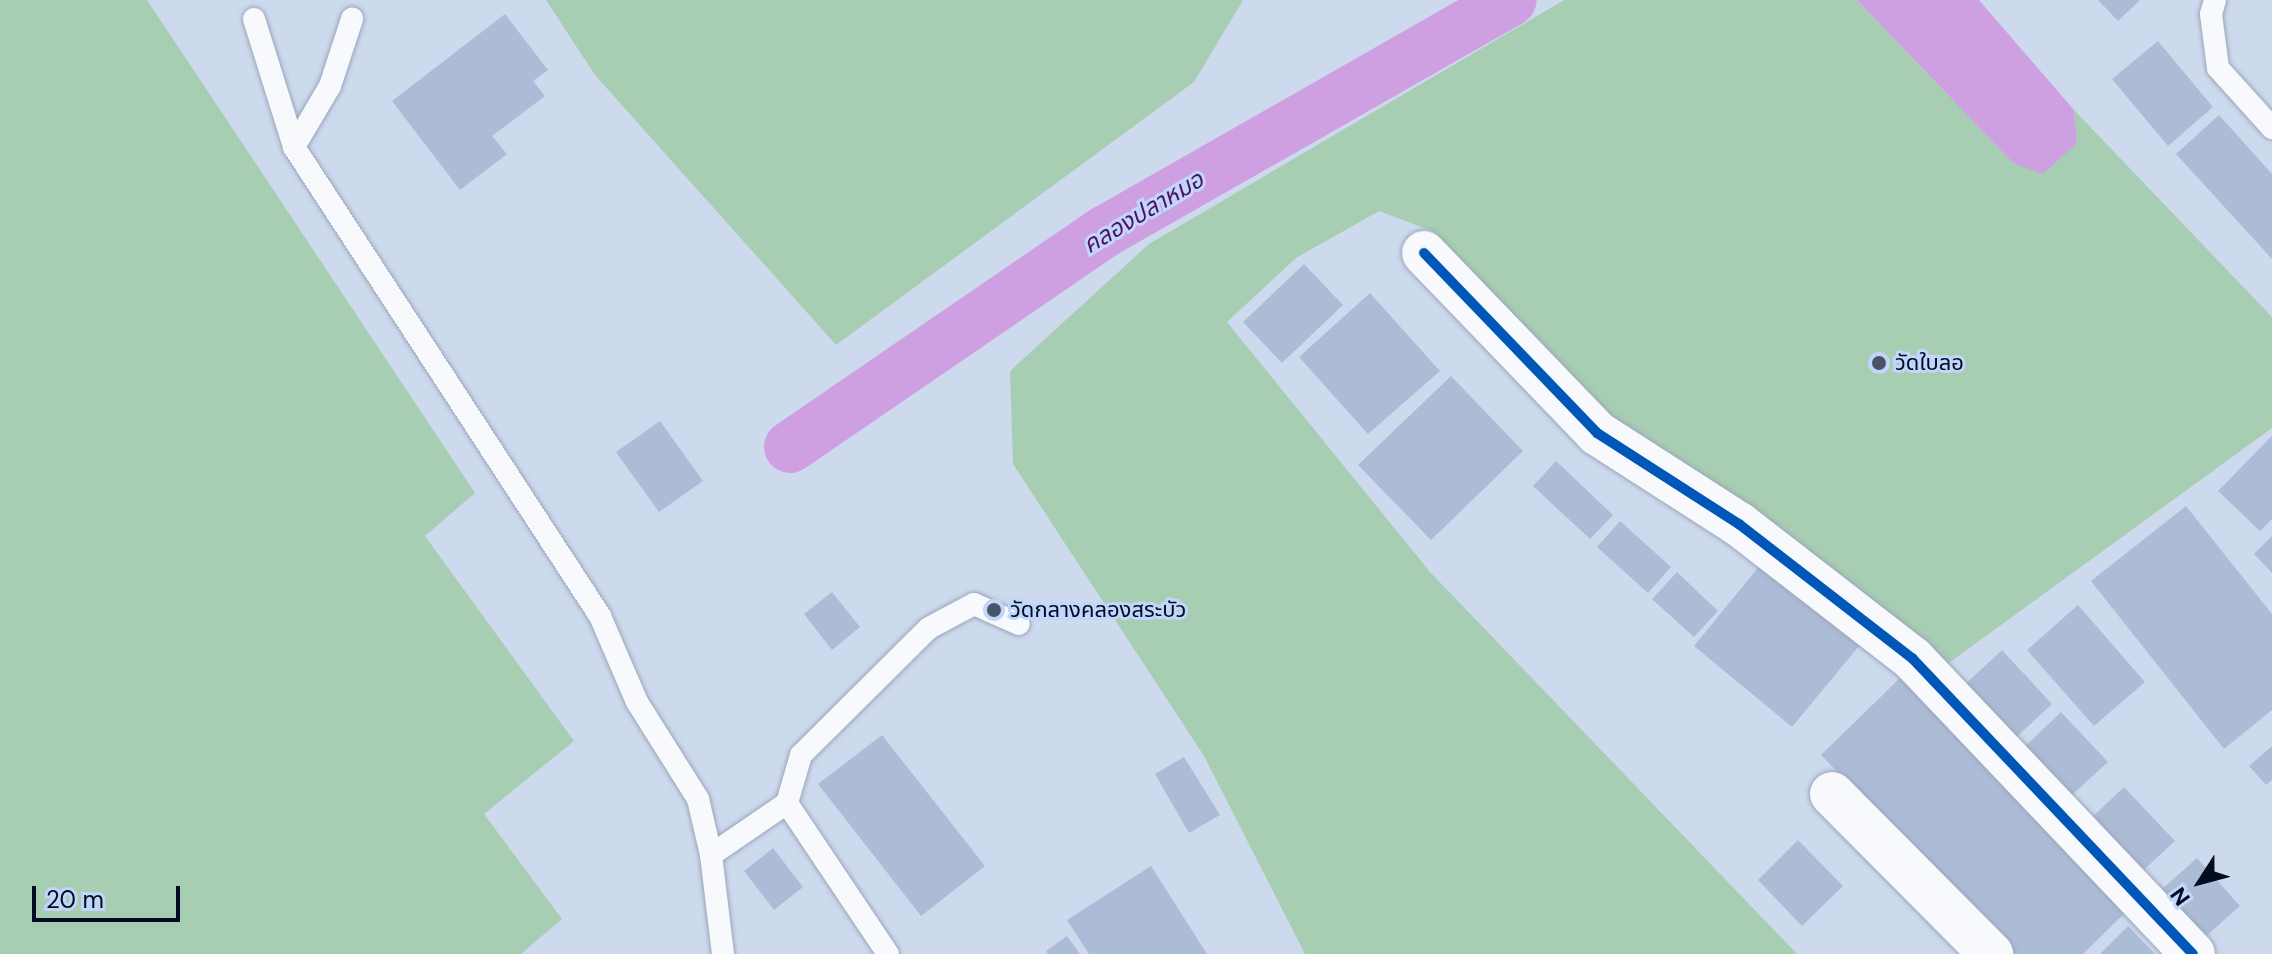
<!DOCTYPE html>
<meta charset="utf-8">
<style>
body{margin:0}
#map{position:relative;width:2272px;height:954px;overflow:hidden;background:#cddaee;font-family:"DM Sans","Noto Sans Thai",sans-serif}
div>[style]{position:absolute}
.green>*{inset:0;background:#a7cdb2}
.water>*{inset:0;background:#cfa0e1}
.canal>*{height:52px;margin:-26px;padding:0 26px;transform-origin:26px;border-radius:26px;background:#cfa0e1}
.building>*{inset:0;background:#adbcd6}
.roads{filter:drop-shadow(0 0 2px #9ba6ba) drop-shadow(0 0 2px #9ba6ba)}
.service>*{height:22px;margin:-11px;padding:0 11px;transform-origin:11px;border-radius:11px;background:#f8f9fc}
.minor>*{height:44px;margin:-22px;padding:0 22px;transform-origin:22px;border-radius:22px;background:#f8f9fc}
.cycleway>*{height:10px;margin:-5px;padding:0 5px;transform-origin:5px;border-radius:5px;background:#0057b8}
.dots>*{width:22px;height:22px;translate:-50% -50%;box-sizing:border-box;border:4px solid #c0d6fb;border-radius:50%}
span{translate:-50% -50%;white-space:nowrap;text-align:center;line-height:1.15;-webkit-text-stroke:6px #c0d6fb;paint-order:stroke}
.poi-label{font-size:22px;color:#030b20}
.left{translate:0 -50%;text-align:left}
.water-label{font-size:24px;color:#54115f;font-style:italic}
.north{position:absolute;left:2160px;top:842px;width:80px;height:80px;-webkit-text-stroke:6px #c0d6fb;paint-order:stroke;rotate:234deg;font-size:22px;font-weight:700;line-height:32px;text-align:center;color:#030b20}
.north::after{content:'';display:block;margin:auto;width:28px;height:36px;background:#030b20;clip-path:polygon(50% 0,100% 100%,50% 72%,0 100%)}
.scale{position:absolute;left:32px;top:886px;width:148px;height:36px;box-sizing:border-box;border:4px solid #030b20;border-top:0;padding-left:10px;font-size:24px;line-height:28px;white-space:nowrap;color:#030b20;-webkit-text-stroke:6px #c0d6fb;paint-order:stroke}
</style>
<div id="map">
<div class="green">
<div style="clip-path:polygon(0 0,147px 0,475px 493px,425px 536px,574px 741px,484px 814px,562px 919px,521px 954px,0 954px)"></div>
<div style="clip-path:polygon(546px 0,1243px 0,1194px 82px,836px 345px,595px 75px)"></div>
<div style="clip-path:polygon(1564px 0,1857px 0,2013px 163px,2043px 173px,2077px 143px,2074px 110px,2272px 317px,2272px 428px,1946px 665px,1608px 418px,1432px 231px,1379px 211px,1296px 258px,1227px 322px,1430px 572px,1797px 954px,1305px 954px,1204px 756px,1013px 464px,1010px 371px,1149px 244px)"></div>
</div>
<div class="water">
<div style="clip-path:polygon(1857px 0,1979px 0,2074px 110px,2077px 143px,2043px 174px,2013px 163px)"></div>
</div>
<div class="canal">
<div style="left:790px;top:447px;width:381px;rotate:-34.4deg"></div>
<div style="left:1104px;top:232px;width:468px;rotate:-29.7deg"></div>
</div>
<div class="building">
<div style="clip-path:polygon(2098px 0,2140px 0,2118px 21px)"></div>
<div style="clip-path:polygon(505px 14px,548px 70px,533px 81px,545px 96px,492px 136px,507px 154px,460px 190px,392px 101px)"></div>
<div style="clip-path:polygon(2158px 41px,2213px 107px,2168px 146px,2112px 79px)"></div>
<div style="clip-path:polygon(2219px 115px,2272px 174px,2272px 259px,2176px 154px)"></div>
<div style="clip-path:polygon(1304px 264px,1343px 305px,1282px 363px,1243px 322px)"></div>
<div style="clip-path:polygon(1370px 293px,1440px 371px,1368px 434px,1299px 357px)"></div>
<div style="clip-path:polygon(1451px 376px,1523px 451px,1431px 540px,1358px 465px)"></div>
<div style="clip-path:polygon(660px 421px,703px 481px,659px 512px,616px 452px)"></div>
<div style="clip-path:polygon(2272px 436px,2272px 519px,2260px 531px,2218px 491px)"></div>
<div style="clip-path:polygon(1556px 461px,1613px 515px,1590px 539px,1533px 486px)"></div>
<div style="clip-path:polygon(2186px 506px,2272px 614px,2272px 710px,2224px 749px,2091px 581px)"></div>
<div style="clip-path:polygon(1620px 521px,1671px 567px,1648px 593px,1597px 547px)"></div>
<div style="clip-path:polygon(2272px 536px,2272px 573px,2254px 554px)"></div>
<div style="clip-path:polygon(1761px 564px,1859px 646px,1792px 727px,1694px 646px)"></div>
<div style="clip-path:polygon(1677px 572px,1718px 611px,1694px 637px,1652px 599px)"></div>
<div style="clip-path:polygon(832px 592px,860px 627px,832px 650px,804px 614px)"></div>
<div style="clip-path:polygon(2078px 605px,2145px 682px,2094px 726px,2027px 650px)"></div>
<div style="clip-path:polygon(2002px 650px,2052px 704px,2010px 743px,1960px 689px)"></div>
<div style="clip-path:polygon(1900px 678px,2127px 911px,2083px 954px,2015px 954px,1821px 755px)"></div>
<div style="clip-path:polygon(2061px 712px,2108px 762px,2063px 803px,2017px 754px)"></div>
<div style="clip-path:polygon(882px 735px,985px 866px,921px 916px,818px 784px)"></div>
<div style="clip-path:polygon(2272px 746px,2272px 780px,2266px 785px,2249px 766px)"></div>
<div style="clip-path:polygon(1184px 757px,1220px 815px,1189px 833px,1155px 774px)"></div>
<div style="clip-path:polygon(2124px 787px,2175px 841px,2135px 878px,2085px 824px)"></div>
<div style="clip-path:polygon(1798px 840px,1843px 886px,1802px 926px,1758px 880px)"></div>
<div style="clip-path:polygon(773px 848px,803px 887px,774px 910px,744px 871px)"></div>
<div style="clip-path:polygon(2197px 858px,2240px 906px,2196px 945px,2152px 898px)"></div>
<div style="clip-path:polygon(1151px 866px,1207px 954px,1089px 954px,1067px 920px)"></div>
<div style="clip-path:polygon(2128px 926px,2155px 954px,2100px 954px)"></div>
<div style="clip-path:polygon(1067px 936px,1080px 954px,1048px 954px,1046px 951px)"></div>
</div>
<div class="roads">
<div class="service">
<div style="left:2215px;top:0;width:15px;rotate:106deg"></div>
<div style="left:2211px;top:14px;width:54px;rotate:82.6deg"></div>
<div style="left:2218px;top:68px;width:81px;rotate:48deg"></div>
<div style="left:254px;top:19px;width:134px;rotate:72.6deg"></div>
<div style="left:294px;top:147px;width:560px;rotate:56.88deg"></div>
<div style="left:600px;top:616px;width:94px;rotate:66.7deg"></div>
<div style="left:637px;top:702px;width:115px;rotate:57.8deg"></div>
<div style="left:698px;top:799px;width:57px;rotate:76.9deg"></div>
<div style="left:711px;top:855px;width:100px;rotate:83.1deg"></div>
<div style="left:294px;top:147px;width:71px;rotate:-59.5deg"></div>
<div style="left:330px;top:86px;width:71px;rotate:-71.8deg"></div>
<div style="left:711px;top:855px;width:92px;rotate:-34.4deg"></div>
<div style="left:888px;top:954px;width:182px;rotate:-123.8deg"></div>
<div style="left:787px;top:803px;width:50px;rotate:-73.7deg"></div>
<div style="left:801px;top:755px;width:180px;rotate:-44.8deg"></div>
<div style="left:929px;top:628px;width:51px;rotate:-28.1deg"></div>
<div style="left:974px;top:604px;width:49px;rotate:24deg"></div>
</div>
<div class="minor">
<div style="left:1424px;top:253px;width:250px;rotate:46.1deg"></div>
<div style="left:1597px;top:433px;width:169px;rotate:32.7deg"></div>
<div style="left:1739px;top:524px;width:219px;rotate:37.8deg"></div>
<div style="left:1912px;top:658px;width:408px;rotate:46.5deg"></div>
<div style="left:1832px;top:794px;width:226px;rotate:45.2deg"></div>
</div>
</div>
<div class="cycleway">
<div style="left:1424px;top:253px;width:250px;rotate:46.1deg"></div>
<div style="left:1597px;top:433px;width:169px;rotate:32.7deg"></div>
<div style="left:1739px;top:524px;width:219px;rotate:37.8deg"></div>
<div style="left:1912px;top:658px;width:408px;rotate:46.5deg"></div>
</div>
<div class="dots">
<div style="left:1879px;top:363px;background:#4a5368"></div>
<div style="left:994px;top:610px;background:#4a5368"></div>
</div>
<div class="poi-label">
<span class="left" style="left:1895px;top:363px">วัดใบลอ</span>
<span class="left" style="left:1010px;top:610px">วัดกลางคลองสระบัว</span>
</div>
<div class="water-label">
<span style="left:1143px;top:212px;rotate:-31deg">คลองปลาหมอ</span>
</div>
<div class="north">N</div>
<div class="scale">20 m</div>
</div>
